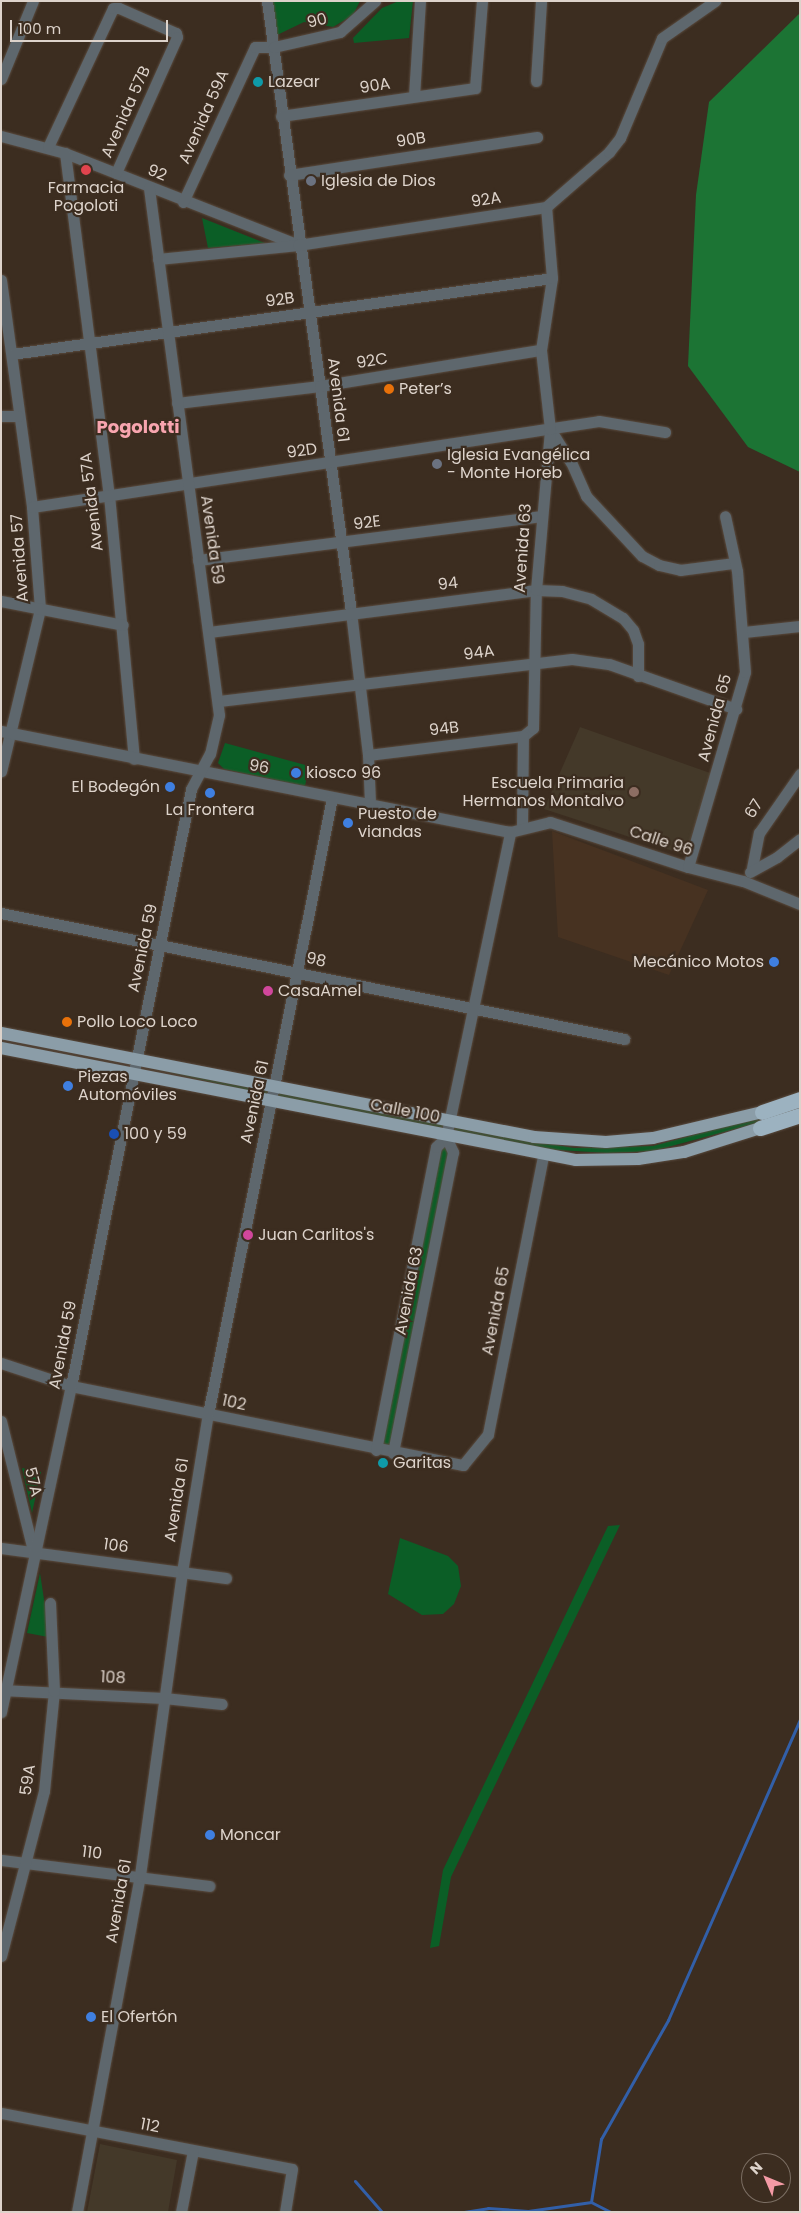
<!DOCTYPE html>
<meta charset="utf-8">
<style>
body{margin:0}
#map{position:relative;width:801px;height:2213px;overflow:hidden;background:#3c2d20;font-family:Poppins,sans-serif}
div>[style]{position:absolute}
.built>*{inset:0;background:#473221}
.education>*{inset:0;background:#443929}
.green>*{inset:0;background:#0b5e26}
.forest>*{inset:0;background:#1c7434}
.stream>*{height:3px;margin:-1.5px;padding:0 1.5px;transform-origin:1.5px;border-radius:1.5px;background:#325fa8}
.roads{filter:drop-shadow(0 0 1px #594b3f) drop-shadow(0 0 1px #594b3f)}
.minor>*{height:11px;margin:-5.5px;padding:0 5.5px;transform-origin:5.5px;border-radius:5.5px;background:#5e676d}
.major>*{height:12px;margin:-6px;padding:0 6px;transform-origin:6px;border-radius:6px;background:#8b9da8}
.highway>*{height:15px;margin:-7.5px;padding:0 7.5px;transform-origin:7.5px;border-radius:7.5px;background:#9cb2c0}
.dots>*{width:14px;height:14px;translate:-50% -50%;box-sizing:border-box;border:2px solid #3c2d20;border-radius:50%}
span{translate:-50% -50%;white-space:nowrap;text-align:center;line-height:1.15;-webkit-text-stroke:4.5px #3c2d20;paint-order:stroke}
.street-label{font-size:16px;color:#ddd3cb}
.poi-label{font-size:16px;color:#ddd3cb}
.left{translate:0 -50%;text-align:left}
.right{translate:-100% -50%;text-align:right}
.neighbourhood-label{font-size:18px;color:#f8a5af;font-weight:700}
.frame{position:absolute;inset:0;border:2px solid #ddd3cb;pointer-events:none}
.north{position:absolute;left:741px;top:2153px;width:50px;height:50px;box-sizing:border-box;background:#3c2d20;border:1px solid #7c6f64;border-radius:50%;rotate:315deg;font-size:14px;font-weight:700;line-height:20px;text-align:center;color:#ddd3cb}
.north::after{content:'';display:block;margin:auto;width:18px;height:22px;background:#f49aa5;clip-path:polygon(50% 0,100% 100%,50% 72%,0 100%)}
.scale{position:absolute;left:10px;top:20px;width:158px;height:22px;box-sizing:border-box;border:2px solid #ddd3cb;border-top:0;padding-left:6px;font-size:15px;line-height:18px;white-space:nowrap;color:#ddd3cb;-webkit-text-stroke:4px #3c2d20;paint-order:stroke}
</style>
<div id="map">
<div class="built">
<div style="clip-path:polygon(552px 831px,708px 890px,669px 975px,558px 937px)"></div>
</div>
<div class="education">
<div style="clip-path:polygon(580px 727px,713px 774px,685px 855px,544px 809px)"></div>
<div style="clip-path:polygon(100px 2144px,177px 2160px,168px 2212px,87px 2212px)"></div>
</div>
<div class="green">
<div style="clip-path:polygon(272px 1px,360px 1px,353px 15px,333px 27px,304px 22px,275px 36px)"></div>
<div style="clip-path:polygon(399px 1px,413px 1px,409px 38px,354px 43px,353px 38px,382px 8px)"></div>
<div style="clip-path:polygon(202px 218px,265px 243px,208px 248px)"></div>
<div style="clip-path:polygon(225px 743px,309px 766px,305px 786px,224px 769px,218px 763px)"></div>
<div style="clip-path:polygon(141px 1066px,270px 1092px,269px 1095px)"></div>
<div style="clip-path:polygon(278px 1093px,444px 1125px,443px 1128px,277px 1097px)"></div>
<div style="clip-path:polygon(800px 1106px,800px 1109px,765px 1121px,653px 1151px,607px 1153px,542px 1149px,451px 1130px,452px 1127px,574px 1148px,653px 1146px)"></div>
<div style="clip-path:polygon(445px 1143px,450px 1152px,391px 1449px,380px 1447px,439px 1148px)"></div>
<div style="clip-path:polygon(22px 1468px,41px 1472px,32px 1513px)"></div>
<div style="clip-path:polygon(620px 1525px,451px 1877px,439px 1946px,430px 1948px,443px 1870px,608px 1526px)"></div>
<div style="clip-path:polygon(400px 1538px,448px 1556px,458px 1566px,461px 1586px,454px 1604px,443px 1614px,422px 1615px,388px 1594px)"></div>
<div style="clip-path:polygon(40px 1573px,45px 1606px,48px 1637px,27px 1633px)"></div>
</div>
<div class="forest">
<div style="clip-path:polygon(800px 13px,800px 472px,748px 447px,688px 366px,696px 195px,709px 102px)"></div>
</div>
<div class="stream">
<div style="left:355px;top:2181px;width:41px;rotate:48.9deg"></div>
<div style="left:591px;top:2202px;width:64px;rotate:-81deg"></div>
<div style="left:601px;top:2139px;width:137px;rotate:-60.6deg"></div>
<div style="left:668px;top:2020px;width:328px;rotate:-66.3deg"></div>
<div style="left:464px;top:2212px;width:24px;rotate:-9deg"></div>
<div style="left:488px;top:2208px;width:40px;rotate:4.3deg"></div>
<div style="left:528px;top:2211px;width:64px;rotate:-8.1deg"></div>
<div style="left:591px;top:2202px;width:22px;rotate:27deg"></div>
</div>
<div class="roads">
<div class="minor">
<div style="left:267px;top:1px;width:617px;rotate:82.17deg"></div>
<div style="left:351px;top:612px;width:144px;rotate:83.2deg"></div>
<div style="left:368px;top:755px;width:48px;rotate:87.6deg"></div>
<div style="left:1px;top:79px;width:84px;rotate:-67.7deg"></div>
<div style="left:536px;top:81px;width:80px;rotate:-86.4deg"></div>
<div style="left:414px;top:96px;width:95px;rotate:-86.4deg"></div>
<div style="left:281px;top:116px;width:196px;rotate:-8.2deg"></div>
<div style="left:475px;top:88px;width:87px;rotate:-85.4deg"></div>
<div style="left:1px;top:136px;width:66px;rotate:14.9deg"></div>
<div style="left:65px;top:153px;width:246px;rotate:21.5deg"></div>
<div style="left:48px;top:147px;width:153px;rotate:-64.9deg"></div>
<div style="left:113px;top:8px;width:6px"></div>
<div style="left:119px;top:8px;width:62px;rotate:23.7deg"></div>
<div style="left:176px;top:33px;width:4px;rotate:76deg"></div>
<div style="left:177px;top:37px;width:149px;rotate:114.2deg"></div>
<div style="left:65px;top:153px;width:345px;rotate:82.7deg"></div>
<div style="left:109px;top:495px;width:265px;rotate:84.6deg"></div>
<div style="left:289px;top:175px;width:251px;rotate:-8.7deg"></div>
<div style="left:183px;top:202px;width:171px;rotate:-65.1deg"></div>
<div style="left:255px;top:47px;width:19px"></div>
<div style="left:274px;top:47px;width:68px;rotate:-12.8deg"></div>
<div style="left:340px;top:32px;width:47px;rotate:-41.5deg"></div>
<div style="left:158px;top:259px;width:141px;rotate:-5.7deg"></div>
<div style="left:298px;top:245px;width:251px;rotate:-8.7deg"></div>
<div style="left:546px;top:207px;width:84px;rotate:-41.1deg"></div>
<div style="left:609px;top:152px;width:18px;rotate:-52deg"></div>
<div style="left:620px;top:138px;width:108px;rotate:-67.2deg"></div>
<div style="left:662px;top:38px;width:65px;rotate:-34.9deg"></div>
<div style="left:1px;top:280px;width:229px;rotate:82.2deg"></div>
<div style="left:32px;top:507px;width:102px;rotate:85.5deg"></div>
<div style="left:40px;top:609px;width:167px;rotate:103.5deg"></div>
<div style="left:12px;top:354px;width:545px;rotate:-8.01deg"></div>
<div style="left:177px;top:403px;width:144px;rotate:-6.8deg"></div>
<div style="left:320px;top:386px;width:224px;rotate:-9.3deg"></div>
<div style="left:1px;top:416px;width:17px"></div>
<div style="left:550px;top:429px;width:39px;rotate:58deg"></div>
<div style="left:571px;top:462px;width:37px;rotate:66deg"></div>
<div style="left:586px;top:496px;width:82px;rotate:47deg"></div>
<div style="left:642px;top:556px;width:19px;rotate:28deg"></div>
<div style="left:659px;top:565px;width:22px;rotate:13deg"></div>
<div style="left:680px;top:570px;width:53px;rotate:-7.5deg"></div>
<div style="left:32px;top:507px;width:573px;rotate:-8.62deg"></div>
<div style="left:599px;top:421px;width:67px;rotate:9.5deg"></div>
<div style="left:198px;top:560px;width:345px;rotate:-7.3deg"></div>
<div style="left:1px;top:601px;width:124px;rotate:11.1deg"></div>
<div style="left:209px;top:632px;width:330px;rotate:-7.3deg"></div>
<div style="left:536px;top:590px;width:26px;rotate:2deg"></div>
<div style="left:562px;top:591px;width:30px;rotate:15deg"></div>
<div style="left:591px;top:599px;width:37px;rotate:31deg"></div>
<div style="left:623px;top:618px;width:16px;rotate:50deg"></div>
<div style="left:633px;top:630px;width:15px;rotate:70deg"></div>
<div style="left:638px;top:644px;width:32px;rotate:90deg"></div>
<div style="left:744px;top:632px;width:56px;rotate:-6.1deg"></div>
<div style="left:219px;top:701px;width:355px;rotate:-6.8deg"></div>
<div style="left:572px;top:659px;width:37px;rotate:8deg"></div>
<div style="left:609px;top:664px;width:135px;rotate:19.5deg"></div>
<div style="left:1px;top:731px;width:519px;rotate:11.22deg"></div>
<div style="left:368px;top:755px;width:156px;rotate:-7deg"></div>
<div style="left:523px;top:736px;width:13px;rotate:-39deg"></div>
<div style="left:533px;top:728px;width:138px;rotate:-88.8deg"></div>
<div style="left:536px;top:590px;width:162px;rotate:-85deg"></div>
<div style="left:550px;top:429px;width:80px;rotate:-96.5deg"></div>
<div style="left:541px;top:350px;width:73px;rotate:-81.3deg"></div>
<div style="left:552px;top:278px;width:71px;rotate:-94.8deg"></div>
<div style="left:522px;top:827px;width:91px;rotate:-89.4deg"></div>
<div style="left:510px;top:832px;width:41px;rotate:-14deg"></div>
<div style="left:550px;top:822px;width:145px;rotate:18.1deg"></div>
<div style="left:688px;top:867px;width:57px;rotate:14.3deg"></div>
<div style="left:743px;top:881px;width:61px;rotate:22deg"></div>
<div style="left:688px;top:867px;width:203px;rotate:-73.7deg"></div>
<div style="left:745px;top:672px;width:101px;rotate:-94.5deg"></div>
<div style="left:737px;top:571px;width:56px;rotate:-102.3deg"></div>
<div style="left:752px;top:868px;width:36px;rotate:-79deg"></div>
<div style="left:759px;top:833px;width:72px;rotate:-55.2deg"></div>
<div style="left:750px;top:872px;width:31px;rotate:-29deg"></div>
<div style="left:777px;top:857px;width:29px;rotate:-38deg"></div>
<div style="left:1px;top:913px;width:636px;rotate:11.43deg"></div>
<div style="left:446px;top:1137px;width:312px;rotate:-78.1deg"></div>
<div style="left:1px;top:1363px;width:74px;rotate:18.2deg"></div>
<div style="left:71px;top:1386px;width:400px;rotate:11.4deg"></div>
<div style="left:463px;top:1465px;width:40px;rotate:-51deg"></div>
<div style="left:488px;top:1434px;width:283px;rotate:-78.8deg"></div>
<div style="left:1px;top:1421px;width:133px;rotate:76.1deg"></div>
<div style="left:376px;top:1450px;width:309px;rotate:-78.8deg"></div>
<div style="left:436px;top:1147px;width:14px;rotate:-45deg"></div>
<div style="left:446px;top:1137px;width:17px;rotate:65deg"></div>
<div style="left:453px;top:1152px;width:307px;rotate:101.3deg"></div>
<div style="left:1px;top:1548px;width:227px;rotate:7.6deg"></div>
<div style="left:1px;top:1690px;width:163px;rotate:2.8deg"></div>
<div style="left:164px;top:1698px;width:58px;rotate:5.9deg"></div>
<div style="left:1px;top:1712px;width:333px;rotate:-77.9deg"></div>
<div style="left:71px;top:1386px;width:609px;rotate:-78.63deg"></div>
<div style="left:191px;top:789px;width:40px;rotate:-62deg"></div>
<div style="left:210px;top:754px;width:40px;rotate:-77deg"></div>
<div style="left:219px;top:715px;width:532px;rotate:-97.57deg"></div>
<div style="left:1px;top:1860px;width:210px;rotate:7.1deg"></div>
<div style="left:1px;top:1956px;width:171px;rotate:-75.4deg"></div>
<div style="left:44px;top:1791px;width:100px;rotate:-84.3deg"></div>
<div style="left:54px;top:1691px;width:88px;rotate:-92.6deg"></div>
<div style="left:1px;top:2113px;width:296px;rotate:10.9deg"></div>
<div style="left:292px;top:2169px;width:44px;rotate:99.2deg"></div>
<div style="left:77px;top:2212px;width:343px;rotate:-79.4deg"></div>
<div style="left:140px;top:1875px;width:306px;rotate:-82.1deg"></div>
<div style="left:182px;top:1572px;width:160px;rotate:-80.7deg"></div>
<div style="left:208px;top:1414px;width:628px;rotate:-78.62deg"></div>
<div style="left:181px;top:2212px;width:62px;rotate:-78.9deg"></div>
</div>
<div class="major">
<div style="left:1px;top:1033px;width:543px;rotate:11.04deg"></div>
<div style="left:534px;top:1137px;width:72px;rotate:4deg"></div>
<div style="left:606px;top:1142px;width:47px;rotate:-4.9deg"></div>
<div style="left:653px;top:1138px;width:112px;rotate:-13.4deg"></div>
<div style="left:1px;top:1048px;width:586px;rotate:11.02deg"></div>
<div style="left:576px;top:1160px;width:62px;rotate:-0.9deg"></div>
<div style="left:638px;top:1159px;width:47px;rotate:-8.7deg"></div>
<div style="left:684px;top:1152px;width:80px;rotate:-17.5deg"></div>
</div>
<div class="highway">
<div style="left:762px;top:1112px;width:40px;rotate:-18.9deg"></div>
<div style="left:760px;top:1128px;width:42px;rotate:-18deg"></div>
</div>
</div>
<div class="dots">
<div style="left:258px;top:82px;background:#0f9aa8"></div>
<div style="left:86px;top:170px;background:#e0444e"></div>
<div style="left:311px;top:181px;background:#6b7280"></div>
<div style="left:389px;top:389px;background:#e8710a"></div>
<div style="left:437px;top:464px;background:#6b7280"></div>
<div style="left:296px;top:773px;background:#3f7fe0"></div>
<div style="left:170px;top:787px;background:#3f7fe0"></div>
<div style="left:634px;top:792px;background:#8d6e63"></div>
<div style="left:210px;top:793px;background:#3f7fe0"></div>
<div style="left:348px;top:823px;background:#3f7fe0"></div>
<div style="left:774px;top:962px;background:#3f7fe0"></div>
<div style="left:268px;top:991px;background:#d1479c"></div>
<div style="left:67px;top:1022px;background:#e8710a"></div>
<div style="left:68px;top:1086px;background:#3f7fe0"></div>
<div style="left:114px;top:1134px;background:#1a4fb4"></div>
<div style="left:248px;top:1235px;background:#d1479c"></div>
<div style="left:383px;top:1463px;background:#0f9aa8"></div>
<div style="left:210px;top:1835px;background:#3f7fe0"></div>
<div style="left:91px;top:2017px;background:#3f7fe0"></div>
</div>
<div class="street-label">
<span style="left:317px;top:21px;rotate:-14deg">90</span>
<span style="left:375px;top:86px;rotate:-9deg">90A</span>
<span style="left:126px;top:112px;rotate:-66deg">Avenida 57B</span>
<span style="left:204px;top:117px;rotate:-66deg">Avenida 59A</span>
<span style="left:411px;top:140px;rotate:-9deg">90B</span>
<span style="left:157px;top:173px;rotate:23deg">92</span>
<span style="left:486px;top:200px;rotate:-9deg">92A</span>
<span style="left:280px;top:300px;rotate:-8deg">92B</span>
<span style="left:372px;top:361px;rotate:-9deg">92C</span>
<span style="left:338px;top:400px;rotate:83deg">Avenida 61</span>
<span style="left:302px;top:451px;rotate:-8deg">92D</span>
<span style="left:92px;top:502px;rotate:-97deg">Avenida 57A</span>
<span style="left:367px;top:523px;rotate:-7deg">92E</span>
<span style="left:212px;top:540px;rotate:82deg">Avenida 59</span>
<span style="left:523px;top:548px;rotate:-86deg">Avenida 63</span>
<span style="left:20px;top:558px;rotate:-94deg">Avenida 57</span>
<span style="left:448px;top:584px;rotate:-7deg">94</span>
<span style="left:479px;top:653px;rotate:-8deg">94A</span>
<span style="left:715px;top:718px;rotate:-75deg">Avenida 65</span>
<span style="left:444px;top:729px;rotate:-7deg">94B</span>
<span style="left:259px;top:767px;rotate:11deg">96</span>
<span style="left:754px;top:809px;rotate:-58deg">67</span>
<span style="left:661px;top:841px;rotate:18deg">Calle 96</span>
<span style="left:143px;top:948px;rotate:-78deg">Avenida 59</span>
<span style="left:316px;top:960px;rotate:12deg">98</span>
<span style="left:255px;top:1102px;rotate:-78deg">Avenida 61</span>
<span style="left:405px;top:1111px;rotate:11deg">Calle 100</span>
<span style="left:409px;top:1291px;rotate:-79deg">Avenida 63</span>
<span style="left:496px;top:1311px;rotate:-79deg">Avenida 65</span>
<span style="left:63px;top:1345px;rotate:-79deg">Avenida 59</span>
<span style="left:234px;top:1403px;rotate:12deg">102</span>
<span style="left:33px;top:1482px;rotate:76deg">57A</span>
<span style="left:177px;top:1500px;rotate:-81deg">Avenida 61</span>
<span style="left:116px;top:1546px;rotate:8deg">106</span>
<span style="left:113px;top:1678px;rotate:3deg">108</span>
<span style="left:28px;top:1780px;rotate:-82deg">59A</span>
<span style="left:92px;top:1853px;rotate:7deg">110</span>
<span style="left:119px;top:1901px;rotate:-80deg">Avenida 61</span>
<span style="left:150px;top:2126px;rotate:11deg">112</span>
</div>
<div class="poi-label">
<span class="left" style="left:268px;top:82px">Lazear</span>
<span class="left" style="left:321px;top:181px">Iglesia de Dios</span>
<span style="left:86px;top:197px">Farmacia<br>Pogoloti</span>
<span class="left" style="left:399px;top:389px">Peter’s</span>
<span class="left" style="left:447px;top:464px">Iglesia Evangélica<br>- Monte Horeb</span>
<span class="left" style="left:306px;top:773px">kiosco 96</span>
<span class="right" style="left:624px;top:792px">Escuela Primaria<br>Hermanos Montalvo</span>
<span class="right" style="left:160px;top:787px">El Bodegón</span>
<span style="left:210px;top:810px">La Frontera</span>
<span class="left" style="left:358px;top:823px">Puesto de<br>viandas</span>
<span class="right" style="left:764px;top:962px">Mecánico Motos</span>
<span class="left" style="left:278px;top:991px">CasaAmel</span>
<span class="left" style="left:77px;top:1022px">Pollo Loco Loco</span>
<span class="left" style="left:78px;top:1086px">Piezas<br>Automóviles</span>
<span class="left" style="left:124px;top:1134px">100 y 59</span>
<span class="left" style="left:258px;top:1235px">Juan Carlitos's</span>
<span class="left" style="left:393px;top:1463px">Garitas</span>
<span class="left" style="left:220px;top:1835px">Moncar</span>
<span class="left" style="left:101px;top:2017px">El Ofertón</span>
</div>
<div class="neighbourhood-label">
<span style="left:138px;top:427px">Pogolotti</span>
</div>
<div class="frame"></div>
<div class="north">N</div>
<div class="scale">100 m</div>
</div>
